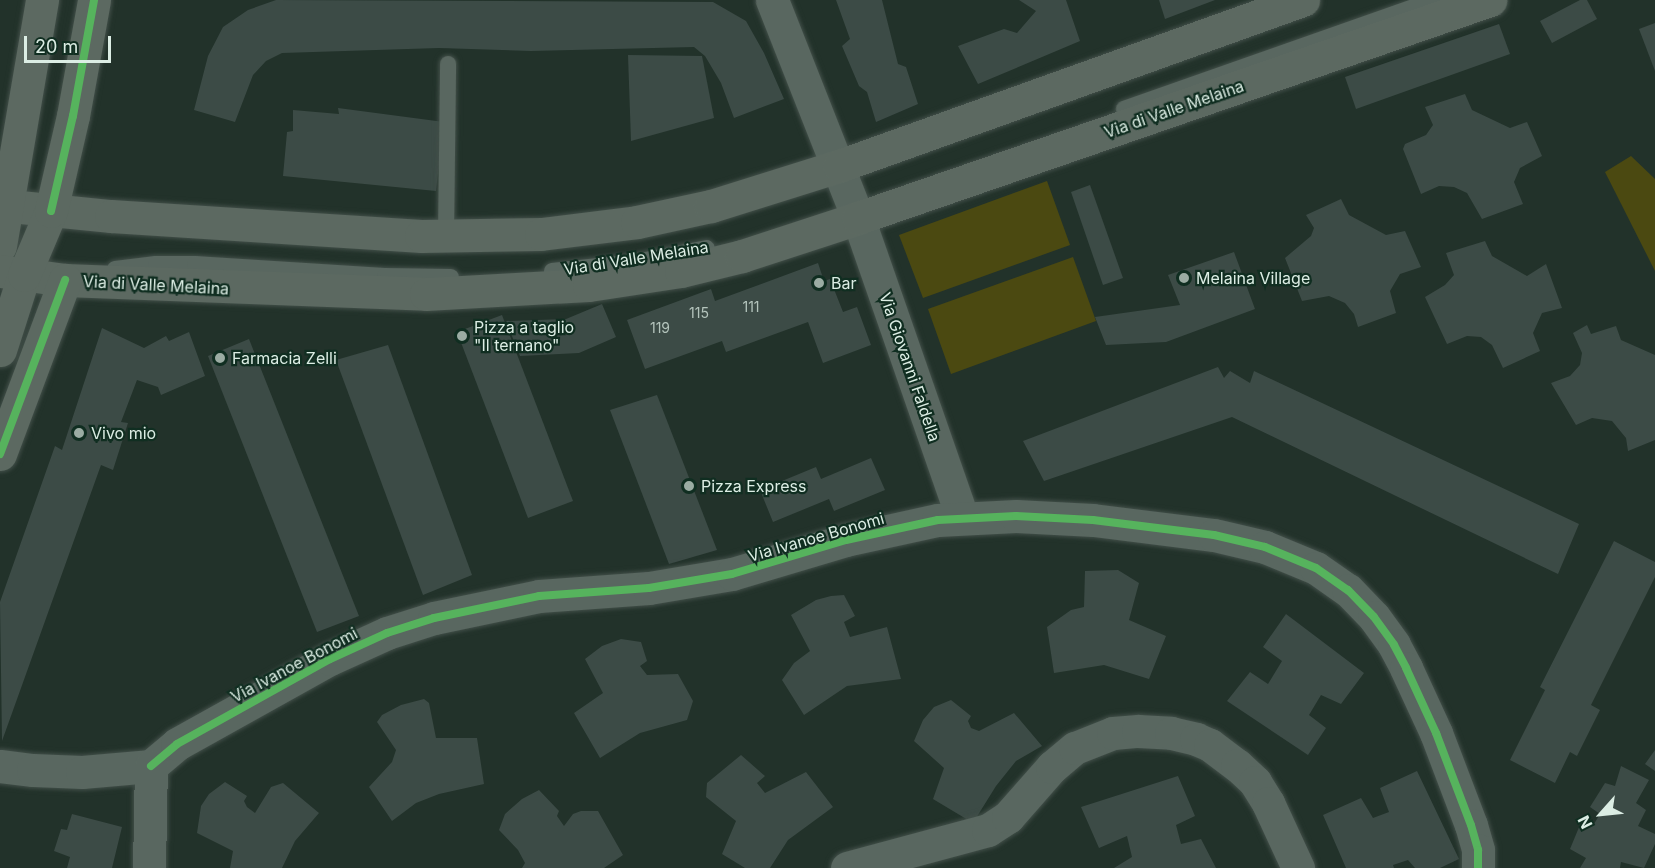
<!DOCTYPE html>
<style>
body{margin:0}
#map{position:relative;width:1655px;height:868px;overflow:hidden;background:#22322a;font-family:Inter,sans-serif}
div>[style]{position:absolute}
.green>*{inset:0;background:#4b4911}
.building>*{inset:0;background:#3c4b46}
.roads{filter:drop-shadow(0 0 2px #424f49) drop-shadow(0 0 2px #424f49)}
.lane>*{height:16px;margin:-8px;padding:0 8px;transform-origin:8px;border-radius:8px;background:#596760}
.street>*{height:33px;margin:-16.5px;padding:0 16.5px;transform-origin:16.5px;border-radius:16.5px;background:#596760}
.secondary>*{height:33px;margin:-16.5px;padding:0 16.5px;transform-origin:16.5px;border-radius:16.5px;background:#5c6961}
.cycleway>*{height:8px;margin:-4px;padding:0 4px;transform-origin:4px;border-radius:4px;background:#56b35d}
.dots>*{width:16px;height:16px;translate:-50% -50%;box-sizing:border-box;border:3px solid #102e21;border-radius:50%}
span{translate:-50% -50%;white-space:nowrap;text-align:center;line-height:1.15;-webkit-text-stroke:4.5px #102e21;paint-order:stroke}
.number-label{font-size:14px;color:#b4c4bc}
.number-label span{-webkit-text-stroke-width:0}
.street-label{font-size:16px;color:#dcede4}
.poi-label{font-size:16px;color:#dcede4}
.left{translate:0 -50%;text-align:left}
.north{position:absolute;left:1571px;top:784px;width:60px;height:60px;-webkit-text-stroke:4px #102e21;paint-order:stroke;rotate:243deg;font-size:16px;font-weight:700;line-height:24px;text-align:center;color:#dcede4}
.north::after{content:'';display:block;margin:auto;width:21px;height:27px;background:#dcede4;clip-path:polygon(50% 0,100% 100%,50% 72%,0 100%)}
.scale{position:absolute;left:24px;top:36px;width:87px;height:27px;box-sizing:border-box;border:3px solid #dcede4;border-top:0;padding-left:8px;font-size:18px;line-height:21px;white-space:nowrap;color:#dcede4;-webkit-text-stroke:4px #102e21;paint-order:stroke}
</style>
<div id="map">
<div class="green">
<div style="clip-path:polygon(1631px 156px,1655px 179px,1655px 271px,1605px 172px)"></div>
<div style="clip-path:polygon(1047px 181px,1070px 245px,923px 298px,899px 235px)"></div>
<div style="clip-path:polygon(1073px 257px,1096px 321px,951px 374px,928px 309px)"></div>
</div>
<div class="building">
<div style="clip-path:polygon(276px 0,713px 2px,746px 21px,764px 53px,784px 99px,734px 118px,721px 83px,705px 56px,694px 47px,531px 51px,439px 48px,282px 53px,266px 61px,253px 75px,235px 122px,194px 110px,208px 56px,223px 27px,248px 10px)"></div>
<div style="clip-path:polygon(836px 0,882px 0,898px 64px,906px 67px,918px 104px,876px 122px,867px 92px,859px 86px,842px 46px,850px 39px)"></div>
<div style="clip-path:polygon(1019px 0,1066px 0,1080px 41px,978px 84px,958px 46px,1004px 29px,1017px 33px,1036px 11px)"></div>
<div style="clip-path:polygon(1159px 0,1215px 0,1165px 19px)"></div>
<div style="clip-path:polygon(1580px 0,1587px 0,1597px 19px,1552px 43px,1540px 21px)"></div>
<div style="clip-path:polygon(1655px 23px,1655px 71px,1639px 29px)"></div>
<div style="clip-path:polygon(1499px 24px,1510px 54px,1356px 109px,1345px 77px)"></div>
<div style="clip-path:polygon(628px 55px,702px 56px,714px 118px,631px 141px)"></div>
<div style="clip-path:polygon(1465px 94px,1472px 110px,1510px 128px,1527px 122px,1542px 156px,1520px 168px,1514px 182px,1523px 204px,1482px 219px,1467px 193px,1454px 187px,1439px 186px,1421px 194px,1403px 149px,1405px 144px,1426px 135px,1433px 125px,1425px 107px)"></div>
<div style="clip-path:polygon(338px 108px,444px 122px,436px 191px,283px 176px,287px 132px,293px 131px,293px 110px,339px 114px)"></div>
<div style="clip-path:polygon(1090px 185px,1123px 278px,1103px 285px,1071px 192px)"></div>
<div style="clip-path:polygon(1341px 199px,1349px 215px,1386px 235px,1405px 231px,1421px 267px,1400px 274px,1390px 291px,1396px 313px,1358px 327px,1354px 314px,1345px 303px,1329px 296px,1302px 301px,1285px 258px,1311px 236px,1314px 228px,1306px 215px)"></div>
<div style="clip-path:polygon(1485px 241px,1492px 256px,1527px 276px,1546px 264px,1562px 308px,1542px 313px,1533px 333px,1540px 351px,1503px 368px,1492px 345px,1481px 337px,1467px 336px,1447px 344px,1425px 297px,1445px 285px,1454px 275px,1446px 253px)"></div>
<div style="clip-path:polygon(1234px 252px,1255px 309px,1166px 342px,1106px 345px,1095px 317px,1180px 305px,1168px 275px)"></div>
<div style="clip-path:polygon(818px 263px,824px 281px,830px 279px,843px 312px,857px 307px,871px 345px,823px 363px,808px 322px,726px 352px,722px 341px,645px 369px,627px 320px,711px 289px,715px 301px)"></div>
<div style="clip-path:polygon(602px 304px,616px 337px,579px 353px,520px 356px,506px 321px,566px 319px)"></div>
<div style="clip-path:polygon(502px 315px,573px 501px,528px 518px,457px 332px)"></div>
<div style="clip-path:polygon(1587px 325px,1591px 334px,1616px 326px,1621px 340px,1655px 355px,1655px 440px,1628px 451px,1626px 438px,1612px 421px,1592px 418px,1576px 425px,1551px 383px,1570px 376px,1580px 365px,1582px 353px,1573px 333px)"></div>
<div style="clip-path:polygon(102px 328px,144px 348px,166px 336px,169px 341px,189px 332px,205px 376px,161px 395px,158px 387px,137px 380px,121px 422px,128px 423px,113px 470px,101px 465px,2px 741px,0 602px,55px 446px,62px 450px)"></div>
<div style="clip-path:polygon(249px 339px,359px 616px,317px 632px,208px 356px)"></div>
<div style="clip-path:polygon(388px 345px,472px 575px,423px 595px,336px 360px)"></div>
<div style="clip-path:polygon(1218px 367px,1224px 378px,1230px 371px,1250px 383px,1254px 371px,1579px 524px,1558px 574px,1232px 417px,1044px 481px,1023px 441px)"></div>
<div style="clip-path:polygon(657px 395px,717px 550px,669px 564px,610px 410px)"></div>
<div style="clip-path:polygon(871px 458px,885px 490px,834px 511px,829px 499px,773px 522px,760px 490px,816px 467px,821px 479px)"></div>
<div style="clip-path:polygon(1614px 541px,1655px 562px,1655px 577px,1591px 705px,1600px 710px,1577px 756px,1570px 752px,1555px 783px,1510px 760px,1545px 690px,1540px 687px)"></div>
<div style="clip-path:polygon(1118px 570px,1139px 583px,1129px 620px,1166px 636px,1149px 679px,1104px 665px,1054px 673px,1047px 627px,1071px 610px,1084px 607px,1085px 571px)"></div>
<div style="clip-path:polygon(844px 595px,855px 616px,844px 622px,850px 637px,887px 627px,901px 679px,847px 686px,804px 715px,782px 680px,794px 663px,810px 651px,791px 615px,816px 600px,831px 596px)"></div>
<div style="clip-path:polygon(1286px 614px,1364px 673px,1341px 704px,1321px 695px,1309px 715px,1326px 728px,1308px 755px,1227px 701px,1250px 672px,1268px 684px,1282px 661px,1263px 647px)"></div>
<div style="clip-path:polygon(621px 639px,641px 642px,647px 661px,640px 666px,647px 675px,678px 674px,693px 701px,687px 720px,640px 733px,600px 758px,574px 713px,603px 693px,585px 659px,602px 646px)"></div>
<div style="clip-path:polygon(424px 699px,429px 703px,436px 738px,477px 738px,484px 784px,439px 794px,416px 803px,392px 821px,369px 787px,392px 762px,396px 750px,377px 722px,382px 715px,401px 705px)"></div>
<div style="clip-path:polygon(951px 700px,971px 716px,968px 721px,971px 728px,979px 731px,1014px 713px,1042px 746px,1016px 761px,996px 786px,973px 823px,933px 799px,944px 768px,914px 741px,923px 720px,934px 707px)"></div>
<div style="clip-path:polygon(1655px 750px,1655px 771px,1645px 764px)"></div>
<div style="clip-path:polygon(741px 755px,765px 776px,757px 783px,765px 793px,806px 772px,833px 807px,788px 840px,770px 868px,745px 868px,722px 854px,736px 821px,706px 797px,707px 783px)"></div>
<div style="clip-path:polygon(1621px 766px,1649px 780px,1636px 803px,1646px 810px,1638px 826px,1655px 834px,1655px 844px,1644px 868px,1621px 862px,1620px 868px,1580px 868px,1586px 858px,1570px 849px,1582px 820px,1594px 824px,1600px 814px,1590px 807px,1605px 783px,1615px 786px)"></div>
<div style="clip-path:polygon(1417px 771px,1459px 859px,1440px 868px,1415px 868px,1408px 860px,1393px 865px,1394px 868px,1346px 868px,1323px 815px,1361px 798px,1373px 818px,1389px 812px,1380px 788px)"></div>
<div style="clip-path:polygon(1178px 776px,1195px 816px,1176px 825px,1181px 844px,1201px 839px,1216px 868px,1114px 868px,1132px 857px,1127px 836px,1099px 848px,1081px 807px)"></div>
<div style="clip-path:polygon(225px 782px,247px 796px,244px 801px,247px 807px,255px 813px,271px 787px,283px 783px,319px 813px,295px 841px,282px 868px,230px 868px,233px 851px,197px 833px,201px 806px,209px 794px)"></div>
<div style="clip-path:polygon(539px 790px,559px 811px,557px 816px,564px 826px,573px 814px,581px 811px,598px 811px,623px 855px,604px 868px,522px 868px,525px 863px,518px 850px,499px 830px,505px 814px,522px 799px)"></div>
<div style="clip-path:polygon(72px 814px,122px 827px,112px 868px,67px 868px,70px 857px,54px 851px,61px 829px,67px 830px)"></div>
</div>
<div class="roads">
<div class="lane">
<div style="left:1124px;top:109px;width:329px;rotate:-19.4deg"></div>
<div style="left:446px;top:236px;width:172px;rotate:-89.3deg"></div>
<div style="left:115px;top:269px;width:41px;rotate:-7deg"></div>
<div style="left:156px;top:264px;width:39px"></div>
<div style="left:195px;top:264px;width:190px;rotate:3.6deg"></div>
<div style="left:385px;top:276px;width:66px;rotate:0.9deg"></div>
<div style="left:552px;top:271px;width:83px;rotate:-6.2deg"></div>
<div style="left:635px;top:262px;width:73px;rotate:-11deg"></div>
</div>
<div class="street">
<div style="left:772px;top:0;width:234px;rotate:68.5deg"></div>
<div style="left:858px;top:218px;width:317px;rotate:70.8deg"></div>
<div style="left:0;top:766px;width:33px;rotate:7deg"></div>
<div style="left:33px;top:770px;width:49px;rotate:2.3deg"></div>
<div style="left:82px;top:772px;width:69px;rotate:-5deg"></div>
<div style="left:151px;top:766px;width:34px;rotate:-40deg"></div>
<div style="left:177px;top:744px;width:175px;rotate:-29.1deg"></div>
<div style="left:330px;top:659px;width:63px;rotate:-24.5deg"></div>
<div style="left:387px;top:633px;width:49px;rotate:-17.7deg"></div>
<div style="left:434px;top:618px;width:107px;rotate:-11.8deg"></div>
<div style="left:539px;top:596px;width:110px;rotate:-4.2deg"></div>
<div style="left:649px;top:588px;width:84px;rotate:-9.6deg"></div>
<div style="left:732px;top:574px;width:119px;rotate:-16.6deg"></div>
<div style="left:846px;top:540px;width:94px;rotate:-12.3deg"></div>
<div style="left:938px;top:520px;width:78px;rotate:-2.9deg"></div>
<div style="left:1016px;top:516px;width:77px;rotate:3deg"></div>
<div style="left:1093px;top:520px;width:122px;rotate:7.1deg"></div>
<div style="left:1214px;top:535px;width:52px;rotate:13.2deg"></div>
<div style="left:1265px;top:547px;width:55px;rotate:22.4deg"></div>
<div style="left:1316px;top:568px;width:39px;rotate:35deg"></div>
<div style="left:1348px;top:590px;width:37px;rotate:46deg"></div>
<div style="left:1374px;top:617px;width:34px;rotate:54deg"></div>
<div style="left:1394px;top:645px;width:26px;rotate:62deg"></div>
<div style="left:1406px;top:668px;width:72px;rotate:65.2deg"></div>
<div style="left:1436px;top:733px;width:98px;rotate:69.2deg"></div>
<div style="left:1471px;top:825px;width:26px;rotate:74deg"></div>
<div style="left:1478px;top:850px;width:18px;rotate:90deg"></div>
<div style="left:149px;top:868px;width:102px;rotate:-88.9deg"></div>
<div style="left:847px;top:868px;width:146px;rotate:-15.1deg"></div>
<div style="left:988px;top:830px;width:24px;rotate:-33deg"></div>
<div style="left:1008px;top:817px;width:67px;rotate:-48.7deg"></div>
<div style="left:1052px;top:767px;width:30px;rotate:-40deg"></div>
<div style="left:1075px;top:748px;width:41px;rotate:-21.5deg"></div>
<div style="left:1113px;top:733px;width:25px;rotate:-5deg"></div>
<div style="left:1138px;top:731px;width:33px;rotate:3deg"></div>
<div style="left:1171px;top:733px;width:26px;rotate:13deg"></div>
<div style="left:1196px;top:739px;width:15px;rotate:23deg"></div>
<div style="left:1210px;top:745px;width:34px;rotate:37deg"></div>
<div style="left:1237px;top:765px;width:25px;rotate:43deg"></div>
<div style="left:1255px;top:782px;width:25px;rotate:58deg"></div>
<div style="left:1268px;top:803px;width:72px;rotate:65.2deg"></div>
</div>
<div class="secondary">
<div style="left:0;top:205px;width:112px;rotate:5.7deg"></div>
<div style="left:111px;top:216px;width:311px;rotate:3.7deg"></div>
<div style="left:421px;top:236px;width:120px;rotate:-1deg"></div>
<div style="left:541px;top:234px;width:97px;rotate:-7.1deg"></div>
<div style="left:637px;top:222px;width:76px;rotate:-12.2deg"></div>
<div style="left:711px;top:206px;width:134px;rotate:-17.4deg"></div>
<div style="left:839px;top:166px;width:493px;rotate:-19.7deg"></div>
<div style="left:0;top:246px;width:250px;rotate:-80.3deg"></div>
<div style="left:0;top:271px;width:66px;rotate:7.9deg"></div>
<div style="left:65px;top:280px;width:361px;rotate:2.2deg"></div>
<div style="left:426px;top:294px;width:163px;rotate:-3.2deg"></div>
<div style="left:589px;top:285px;width:93px;rotate:-8.7deg"></div>
<div style="left:681px;top:271px;width:63px;rotate:-13.8deg"></div>
<div style="left:742px;top:256px;width:122px;rotate:-18.1deg"></div>
<div style="left:858px;top:218px;width:669px;rotate:-19.03deg"></div>
<div style="left:0;top:350px;width:79px;rotate:-72.3deg"></div>
<div style="left:24px;top:275px;width:69px;rotate:-67.1deg"></div>
<div style="left:51px;top:211px;width:98px;rotate:-77deg"></div>
<div style="left:73px;top:116px;width:118px;rotate:-79.7deg"></div>
<div style="left:0;top:454px;width:186px;rotate:-69.5deg"></div>
</div>
</div>
<div class="cycleway">
<div style="left:51px;top:211px;width:98px;rotate:-77deg"></div>
<div style="left:73px;top:116px;width:118px;rotate:-79.7deg"></div>
<div style="left:0;top:454px;width:186px;rotate:-69.5deg"></div>
<div style="left:151px;top:766px;width:34px;rotate:-40deg"></div>
<div style="left:177px;top:744px;width:175px;rotate:-29.1deg"></div>
<div style="left:330px;top:659px;width:63px;rotate:-24.5deg"></div>
<div style="left:387px;top:633px;width:49px;rotate:-17.7deg"></div>
<div style="left:434px;top:618px;width:107px;rotate:-11.8deg"></div>
<div style="left:539px;top:596px;width:110px;rotate:-4.2deg"></div>
<div style="left:649px;top:588px;width:84px;rotate:-9.6deg"></div>
<div style="left:732px;top:574px;width:119px;rotate:-16.6deg"></div>
<div style="left:846px;top:540px;width:94px;rotate:-12.3deg"></div>
<div style="left:938px;top:520px;width:78px;rotate:-2.9deg"></div>
<div style="left:1016px;top:516px;width:77px;rotate:3deg"></div>
<div style="left:1093px;top:520px;width:122px;rotate:7.1deg"></div>
<div style="left:1214px;top:535px;width:52px;rotate:13.2deg"></div>
<div style="left:1265px;top:547px;width:55px;rotate:22.4deg"></div>
<div style="left:1316px;top:568px;width:39px;rotate:35deg"></div>
<div style="left:1348px;top:590px;width:37px;rotate:46deg"></div>
<div style="left:1374px;top:617px;width:34px;rotate:54deg"></div>
<div style="left:1394px;top:645px;width:26px;rotate:62deg"></div>
<div style="left:1406px;top:668px;width:72px;rotate:65.2deg"></div>
<div style="left:1436px;top:733px;width:98px;rotate:69.2deg"></div>
<div style="left:1471px;top:825px;width:26px;rotate:74deg"></div>
<div style="left:1478px;top:850px;width:18px;rotate:90deg"></div>
</div>
<div class="dots">
<div style="left:1184px;top:278px;background:#9baca3"></div>
<div style="left:819px;top:283px;background:#9baca3"></div>
<div style="left:462px;top:336px;background:#9baca3"></div>
<div style="left:220px;top:358px;background:#9baca3"></div>
<div style="left:79px;top:433px;background:#9baca3"></div>
<div style="left:689px;top:486px;background:#9baca3"></div>
</div>
<div class="number-label">
<span style="left:751px;top:307px">111</span>
<span style="left:699px;top:313px">115</span>
<span style="left:660px;top:328px">119</span>
</div>
<div class="street-label">
<span style="left:1174px;top:109px;rotate:-19deg">Via di Valle Melaina</span>
<span style="left:636px;top:258px;rotate:-9deg">Via di Valle Melaina</span>
<span style="left:156px;top:285px;rotate:3deg">Via di Valle Melaina</span>
<span style="left:910px;top:367px;rotate:71deg">Via Giovanni Faldella</span>
<span style="left:816px;top:537px;rotate:-16deg">Via Ivanoe Bonomi</span>
<span style="left:294px;top:665px;rotate:-28deg">Via Ivanoe Bonomi</span>
</div>
<div class="poi-label">
<span class="left" style="left:1196px;top:278px">Melaina Village</span>
<span class="left" style="left:831px;top:283px">Bar</span>
<span class="left" style="left:474px;top:336px">Pizza a taglio<br>"Il ternano"</span>
<span class="left" style="left:232px;top:358px">Farmacia Zelli</span>
<span class="left" style="left:91px;top:433px">Vivo mio</span>
<span class="left" style="left:701px;top:486px">Pizza Express</span>
</div>
<div class="north">N</div>
<div class="scale">20 m</div>
</div>
